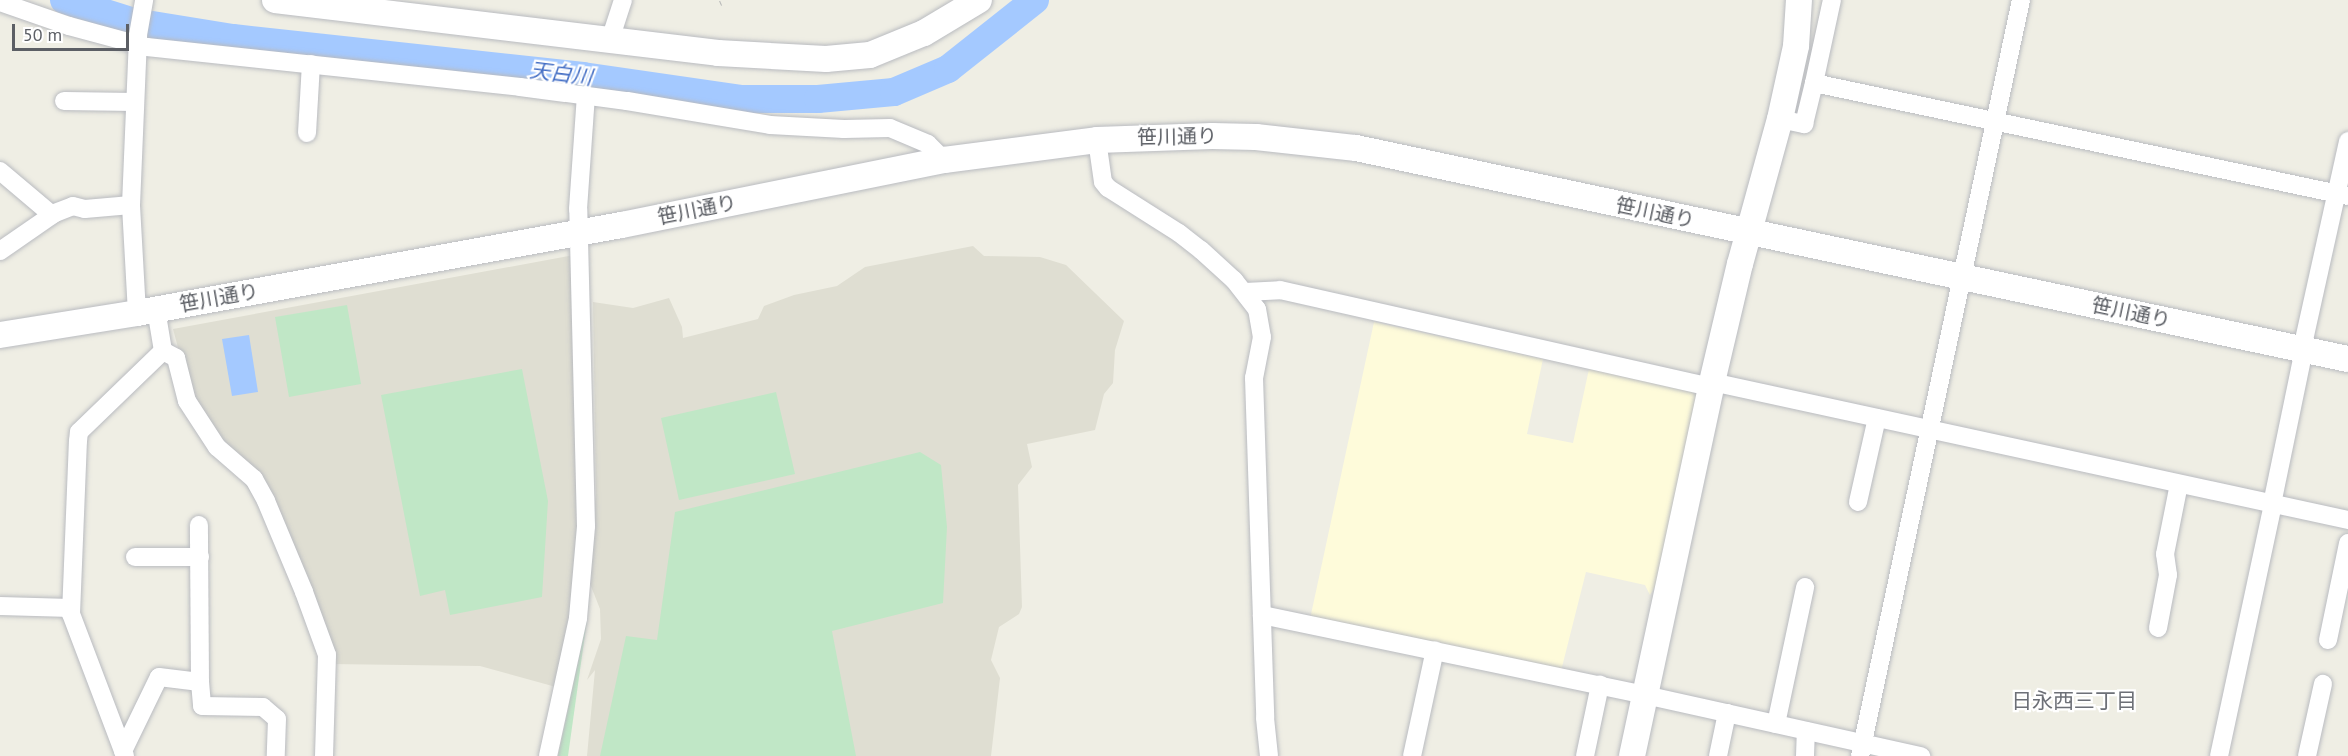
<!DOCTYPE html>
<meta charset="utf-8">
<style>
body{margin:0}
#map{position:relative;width:2348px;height:756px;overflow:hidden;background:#efeee4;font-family:"PT Sans","Noto Sans JP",sans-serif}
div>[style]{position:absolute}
.commercial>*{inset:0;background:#fefbda}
.education>*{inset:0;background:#dfded2}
.green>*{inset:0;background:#c0e7c6}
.water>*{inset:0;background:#a4c9ff}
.river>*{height:28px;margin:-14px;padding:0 14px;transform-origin:14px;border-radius:14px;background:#a4c9ff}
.roads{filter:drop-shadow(0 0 2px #b9bbc0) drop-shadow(0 0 2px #b9bbc0)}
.street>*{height:18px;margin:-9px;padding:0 9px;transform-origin:9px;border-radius:9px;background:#fff}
.secondary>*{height:26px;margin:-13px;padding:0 13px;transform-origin:13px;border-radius:13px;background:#fff}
.rail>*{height:4.5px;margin-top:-2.25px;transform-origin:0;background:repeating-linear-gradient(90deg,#b5b6b6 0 1.5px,transparent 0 9.5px)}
span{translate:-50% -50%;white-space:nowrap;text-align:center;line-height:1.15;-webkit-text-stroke:4.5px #fff;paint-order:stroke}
.street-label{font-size:20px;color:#5c5f65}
.water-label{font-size:21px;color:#446fc5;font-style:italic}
.neighbourhood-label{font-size:21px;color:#6d7077}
.scale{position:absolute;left:12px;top:24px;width:117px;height:27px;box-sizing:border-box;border:3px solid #5c5f65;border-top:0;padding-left:8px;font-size:18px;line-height:21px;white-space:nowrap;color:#5c5f65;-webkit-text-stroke:4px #fff;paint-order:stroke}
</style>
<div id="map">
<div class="commercial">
<div style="clip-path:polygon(1374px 322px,1543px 359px,1527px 434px,1573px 443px,1589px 369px,1699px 393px,1656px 585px,1650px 595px,1645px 585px,1586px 572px,1561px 671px,1310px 619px)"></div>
</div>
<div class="education">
<div style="clip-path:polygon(973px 246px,984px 256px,1040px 257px,1066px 265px,1124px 321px,1115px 350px,1113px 383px,1104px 394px,1095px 430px,1027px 444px,1032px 467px,1018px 485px,1022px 607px,1019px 614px,999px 627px,991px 660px,1000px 678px,991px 756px,587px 756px,595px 670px,587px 680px,601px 639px,600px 609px,587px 576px,596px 494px,593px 302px,633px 308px,669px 298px,682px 327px,683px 338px,758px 319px,764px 306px,794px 295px,837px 286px,865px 267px)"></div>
<div style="clip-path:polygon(574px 255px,580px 482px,572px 617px,556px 687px,480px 666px,330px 664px,295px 563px,192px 400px,173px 329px)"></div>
</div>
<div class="green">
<div style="clip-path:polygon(347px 305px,361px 384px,289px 397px,275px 317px)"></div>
<div style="clip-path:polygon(522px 369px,548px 501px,542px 597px,450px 615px,445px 590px,420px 596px,381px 395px)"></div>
<div style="clip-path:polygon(776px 392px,795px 474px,679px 500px,661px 418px)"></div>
<div style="clip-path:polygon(920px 452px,941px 465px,947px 527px,943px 603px,832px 631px,856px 756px,600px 756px,626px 636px,657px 640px,675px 512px)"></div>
<div style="clip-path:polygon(587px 620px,568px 756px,558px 756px)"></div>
</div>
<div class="water">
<div style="clip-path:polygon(249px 335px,258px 392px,232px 396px,222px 339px)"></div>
</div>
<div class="river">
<div style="left:64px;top:0;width:73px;rotate:17.4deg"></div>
<div style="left:134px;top:22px;width:100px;rotate:9.2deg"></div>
<div style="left:233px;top:38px;width:352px;rotate:6.2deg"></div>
<div style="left:583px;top:76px;width:159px;rotate:8.3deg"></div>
<div style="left:740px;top:99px;width:78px"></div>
<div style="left:818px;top:99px;width:76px;rotate:-5.3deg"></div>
<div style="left:894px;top:92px;width:59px;rotate:-23.1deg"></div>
<div style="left:948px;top:69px;width:111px;rotate:-38.4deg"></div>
</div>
<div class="roads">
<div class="street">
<div style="left:0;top:2px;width:73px;rotate:19.2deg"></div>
<div style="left:69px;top:26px;width:81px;rotate:15.1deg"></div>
<div style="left:147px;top:47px;width:375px;rotate:6.1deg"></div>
<div style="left:520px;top:87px;width:108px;rotate:7.5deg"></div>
<div style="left:627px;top:101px;width:145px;rotate:9.5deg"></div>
<div style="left:770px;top:125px;width:74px;rotate:3.1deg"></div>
<div style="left:844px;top:129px;width:46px;rotate:-1.2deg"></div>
<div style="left:890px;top:128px;width:41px;rotate:22.8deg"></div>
<div style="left:928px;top:144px;width:23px;rotate:45deg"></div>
<div style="left:610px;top:40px;width:42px;rotate:-72deg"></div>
<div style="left:1814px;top:83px;width:85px;rotate:-77.8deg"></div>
<div style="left:64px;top:101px;width:71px;rotate:0.8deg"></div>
<div style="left:1780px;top:119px;width:25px;rotate:12deg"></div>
<div style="left:1804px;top:124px;width:42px;rotate:-76.3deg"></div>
<div style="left:1814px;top:83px;width:546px;rotate:11.95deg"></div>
<div style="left:307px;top:133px;width:69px;rotate:-86.7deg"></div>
<div style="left:1097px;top:140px;width:42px;rotate:81.9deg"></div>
<div style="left:1103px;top:182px;width:8px;rotate:50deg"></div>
<div style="left:1108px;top:188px;width:84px;rotate:32.4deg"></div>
<div style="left:1179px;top:233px;width:28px;rotate:38deg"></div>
<div style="left:1201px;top:250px;width:45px;rotate:42.3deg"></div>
<div style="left:1234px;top:280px;width:37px;rotate:52deg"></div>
<div style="left:1257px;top:309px;width:28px;rotate:80deg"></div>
<div style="left:1262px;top:337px;width:42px;rotate:101deg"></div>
<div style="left:1254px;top:378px;width:340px;rotate:88.1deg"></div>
<div style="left:1265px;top:718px;width:38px;rotate:84deg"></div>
<div style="left:0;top:171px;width:68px;rotate:40.2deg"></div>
<div style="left:0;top:251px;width:67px;rotate:-34.6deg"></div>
<div style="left:55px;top:213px;width:19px;rotate:-21deg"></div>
<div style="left:73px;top:206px;width:12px;rotate:14deg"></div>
<div style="left:85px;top:209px;width:46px;rotate:-5deg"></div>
<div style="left:1245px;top:292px;width:35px;rotate:-3deg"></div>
<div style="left:1280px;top:290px;width:442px;rotate:12.7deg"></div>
<div style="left:156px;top:309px;width:43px;rotate:80.5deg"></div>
<div style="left:137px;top:313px;width:108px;rotate:-93.2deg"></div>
<div style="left:131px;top:205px;width:170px;rotate:-87.6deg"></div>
<div style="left:138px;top:35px;width:36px;rotate:-80deg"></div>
<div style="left:2302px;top:349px;width:213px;rotate:-77.5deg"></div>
<div style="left:163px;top:351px;width:15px;rotate:28deg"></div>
<div style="left:176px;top:358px;width:44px;rotate:75.7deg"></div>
<div style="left:187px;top:401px;width:55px;rotate:56.9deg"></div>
<div style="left:217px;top:447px;width:49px;rotate:40.9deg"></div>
<div style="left:254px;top:479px;width:25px;rotate:61deg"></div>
<div style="left:266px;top:501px;width:99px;rotate:67.3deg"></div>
<div style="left:304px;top:592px;width:67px;rotate:69.9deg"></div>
<div style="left:327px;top:655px;width:101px;rotate:91.7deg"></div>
<div style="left:1712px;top:382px;width:651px;rotate:12.24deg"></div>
<div style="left:1858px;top:502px;width:86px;rotate:-77.3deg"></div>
<div style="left:2272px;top:504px;width:157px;rotate:-78.3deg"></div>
<div style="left:135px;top:557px;width:65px"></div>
<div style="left:0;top:606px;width:71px;rotate:1.6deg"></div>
<div style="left:1262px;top:615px;width:391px;rotate:11.8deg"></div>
<div style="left:1645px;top:695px;width:283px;rotate:12.5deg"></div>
<div style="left:2158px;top:628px;width:54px;rotate:-79.3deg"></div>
<div style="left:2168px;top:575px;width:21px;rotate:-98deg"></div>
<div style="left:2165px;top:554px;width:71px;rotate:-78.7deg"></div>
<div style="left:2328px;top:640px;width:99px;rotate:-78.3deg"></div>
<div style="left:200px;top:682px;width:24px;rotate:85deg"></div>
<div style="left:202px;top:706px;width:61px;rotate:0.9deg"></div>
<div style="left:263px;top:707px;width:18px;rotate:41deg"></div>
<div style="left:277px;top:719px;width:37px;rotate:92deg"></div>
<div style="left:1776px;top:724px;width:140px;rotate:-78deg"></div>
<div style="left:123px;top:751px;width:82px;rotate:-64.1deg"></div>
<div style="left:159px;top:677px;width:41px;rotate:7deg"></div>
<div style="left:200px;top:682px;width:157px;rotate:-90.4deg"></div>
<div style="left:125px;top:756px;width:152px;rotate:-110.8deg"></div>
<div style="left:71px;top:614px;width:173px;rotate:-87.7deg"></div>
<div style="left:78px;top:441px;width:9px;rotate:-84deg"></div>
<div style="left:79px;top:432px;width:117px;rotate:-44deg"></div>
<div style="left:548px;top:756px;width:141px;rotate:-77.7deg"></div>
<div style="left:578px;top:618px;width:92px;rotate:-85deg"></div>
<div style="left:586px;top:526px;width:317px;rotate:-91.4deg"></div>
<div style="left:578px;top:209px;width:114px;rotate:-86deg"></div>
<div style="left:1412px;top:756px;width:108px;rotate:-77.8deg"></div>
<div style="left:1585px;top:756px;width:73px;rotate:-78.1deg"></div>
<div style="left:1718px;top:756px;width:44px;rotate:-78.2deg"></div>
<div style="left:1805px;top:756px;width:25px;rotate:-88deg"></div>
<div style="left:1860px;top:756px;width:773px;rotate:-77.98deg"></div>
<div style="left:2219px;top:756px;width:257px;rotate:-77.9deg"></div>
<div style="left:2307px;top:756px;width:74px;rotate:-77.5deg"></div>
</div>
<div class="secondary">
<div style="left:275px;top:0;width:446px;rotate:6.8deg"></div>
<div style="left:718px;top:53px;width:108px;rotate:3.2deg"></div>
<div style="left:826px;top:59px;width:44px;rotate:-5.2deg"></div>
<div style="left:870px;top:55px;width:58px;rotate:-22.2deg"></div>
<div style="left:924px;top:33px;width:64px;rotate:-31deg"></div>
<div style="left:0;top:335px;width:139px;rotate:-9.1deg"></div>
<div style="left:137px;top:313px;width:493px;rotate:-10.3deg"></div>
<div style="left:622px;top:225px;width:328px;rotate:-11.4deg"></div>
<div style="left:944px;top:160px;width:154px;rotate:-7.4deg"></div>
<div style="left:1097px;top:140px;width:115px;rotate:-2deg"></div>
<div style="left:1212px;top:136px;width:44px;rotate:1.3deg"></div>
<div style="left:1256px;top:137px;width:101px;rotate:6.3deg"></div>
<div style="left:1356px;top:148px;width:1014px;rotate:12.01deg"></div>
<div style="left:1632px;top:756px;width:382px;rotate:-77.9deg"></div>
<div style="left:1712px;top:382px;width:121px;rotate:-76.7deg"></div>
<div style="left:1740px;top:264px;width:150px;rotate:-74.6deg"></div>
<div style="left:1780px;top:119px;width:75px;rotate:-77.6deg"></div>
<div style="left:1796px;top:46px;width:46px;rotate:-86.3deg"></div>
</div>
</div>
<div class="rail">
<div style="left:720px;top:3px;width:8px;rotate:-23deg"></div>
</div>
<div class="street-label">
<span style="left:1177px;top:137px;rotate:-1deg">笹川通り</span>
<span style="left:697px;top:210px;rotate:-11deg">笹川通り</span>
<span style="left:1655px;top:213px;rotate:12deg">笹川通り</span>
<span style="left:219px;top:298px;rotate:-10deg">笹川通り</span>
<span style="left:2131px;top:313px;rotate:12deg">笹川通り</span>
</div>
<div class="water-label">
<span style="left:561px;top:74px;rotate:7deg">天白川</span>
</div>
<div class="neighbourhood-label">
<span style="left:2074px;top:701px">日永西三丁目</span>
</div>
<div class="scale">50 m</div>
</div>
